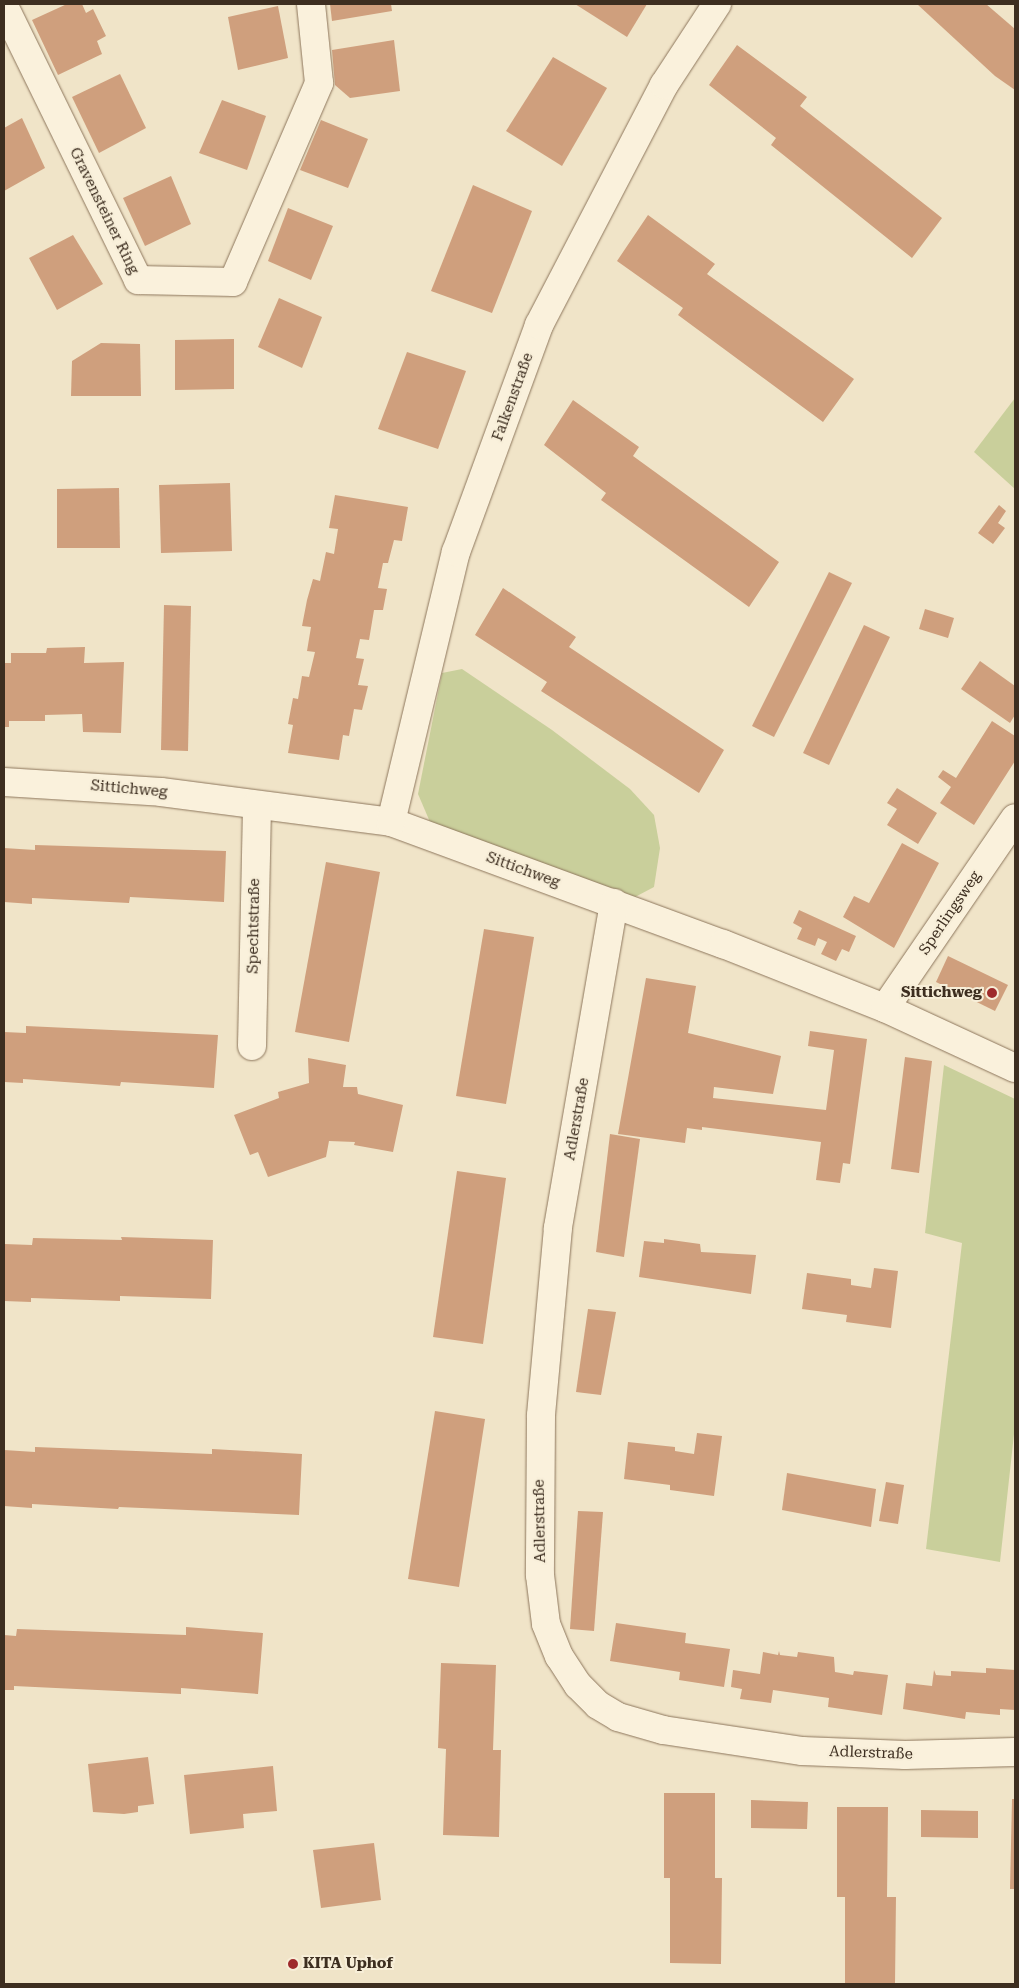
<!DOCTYPE html>
<meta charset="utf-8">
<style>
body{margin:0}
#map{position:relative;width:1019px;height:1988px;overflow:hidden;background:#f0e4c8;font-family:"Roboto Serif",serif}
div>[style]{position:absolute}
.green>*{inset:0;background:#c9cf9b}
.building>*{inset:0;background:#cf9f7d}
.roads{filter:drop-shadow(0 0 1px #8d765c) drop-shadow(0 0 1px #8d765c)}
.minor>*{height:28px;margin:-14px;padding:0 14px;transform-origin:14px;border-radius:14px;background:#faf1dc}
.dots>*{width:14px;height:14px;translate:-50% -50%;box-sizing:border-box;border:2px solid #f7eed8;border-radius:50%}
span{translate:-50% -50%;white-space:nowrap;text-align:center;line-height:1.15;-webkit-text-stroke:4px #f7eed8;paint-order:stroke}
.street-label{font-size:15px;color:#3d2e20}
.poi-label{font-size:15px;color:#3d2e20;font-weight:700}
.right{translate:-100% -50%;text-align:right}
.left{translate:0 -50%;text-align:left}
.frame{position:absolute;inset:0;border:5px solid #3d2e20;pointer-events:none}
</style>
<div id="map">
<div class="green">
<div style="clip-path:polygon(1015px 398px,1015px 489px,974px 452px)"></div>
<div style="clip-path:polygon(462px 669px,552px 730px,630px 789px,654px 815px,660px 848px,654px 887px,635px 897px,430px 822px,418px 794px,442px 673px)"></div>
<div style="clip-path:polygon(944px 1065px,1015px 1099px,1015px 1425px,1000px 1562px,926px 1549px,962px 1243px,925px 1233px)"></div>
</div>
<div class="building">
<div style="clip-path:polygon(67px 4px,82px 4px,86px 13px,93px 9px,106px 36px,97px 41px,102px 54px,58px 75px,32px 20px)"></div>
<div style="clip-path:polygon(330px 4px,391px 4px,392px 11px,332px 21px)"></div>
<div style="clip-path:polygon(575px 4px,647px 4px,627px 37px)"></div>
<div style="clip-path:polygon(917px 4px,986px 4px,1015px 29px,1015px 90px,995px 76px)"></div>
<div style="clip-path:polygon(278px 6px,288px 58px,238px 70px,228px 17px)"></div>
<div style="clip-path:polygon(394px 40px,400px 91px,350px 98px,335px 85px,332px 50px)"></div>
<div style="clip-path:polygon(737px 45px,807px 97px,800px 106px,942px 218px,912px 258px,771px 145px,776px 138px,709px 85px)"></div>
<div style="clip-path:polygon(553px 57px,607px 88px,562px 166px,506px 131px)"></div>
<div style="clip-path:polygon(120px 74px,146px 128px,99px 153px,72px 97px)"></div>
<div style="clip-path:polygon(222px 100px,266px 116px,247px 170px,199px 153px)"></div>
<div style="clip-path:polygon(22px 118px,45px 168px,4px 191px,4px 128px)"></div>
<div style="clip-path:polygon(321px 120px,368px 139px,348px 188px,300px 170px)"></div>
<div style="clip-path:polygon(171px 176px,191px 224px,145px 246px,123px 198px)"></div>
<div style="clip-path:polygon(473px 185px,532px 211px,492px 313px,431px 291px)"></div>
<div style="clip-path:polygon(288px 208px,333px 226px,311px 280px,268px 261px)"></div>
<div style="clip-path:polygon(648px 215px,715px 264px,707px 274px,854px 379px,823px 422px,678px 315px,683px 308px,617px 261px)"></div>
<div style="clip-path:polygon(73px 235px,103px 284px,57px 310px,29px 258px)"></div>
<div style="clip-path:polygon(279px 298px,322px 317px,302px 368px,258px 347px)"></div>
<div style="clip-path:polygon(234px 339px,234px 389px,175px 390px,175px 340px)"></div>
<div style="clip-path:polygon(101px 343px,140px 344px,141px 396px,71px 396px,72px 361px)"></div>
<div style="clip-path:polygon(407px 352px,466px 371px,438px 449px,378px 429px)"></div>
<div style="clip-path:polygon(573px 400px,639px 447px,633px 456px,779px 562px,749px 607px,601px 500px,606px 493px,544px 445px)"></div>
<div style="clip-path:polygon(230px 483px,232px 551px,161px 553px,159px 485px)"></div>
<div style="clip-path:polygon(119px 488px,120px 548px,57px 548px,57px 489px)"></div>
<div style="clip-path:polygon(335px 495px,408px 507px,402px 541px,394px 540px,388px 563px,383px 563px,378px 588px,387px 589px,383px 610px,374px 610px,369px 640px,360px 639px,356px 658px,364px 659px,358px 685px,368px 686px,362px 710px,354px 709px,349px 736px,343px 735px,339px 760px,288px 753px,293px 725px,288px 724px,293px 698px,298px 699px,302px 676px,309px 677px,315px 652px,307px 651px,311px 627px,302px 626px,307px 600px,313px 579px,320px 581px,326px 552px,334px 554px,338px 529px,329px 528px)"></div>
<div style="clip-path:polygon(999px 505px,1006px 511px,998px 523px,1005px 528px,993px 544px,978px 533px)"></div>
<div style="clip-path:polygon(829px 572px,852px 583px,774px 737px,752px 726px)"></div>
<div style="clip-path:polygon(503px 588px,576px 637px,569px 647px,724px 750px,699px 793px,541px 691px,547px 682px,475px 635px)"></div>
<div style="clip-path:polygon(164px 605px,191px 606px,188px 751px,161px 750px)"></div>
<div style="clip-path:polygon(925px 609px,954px 618px,948px 638px,919px 629px)"></div>
<div style="clip-path:polygon(864px 625px,890px 637px,829px 765px,803px 753px)"></div>
<div style="clip-path:polygon(85px 647px,84px 663px,124px 662px,121px 733px,83px 732px,82px 714px,45px 715px,45px 721px,9px 721px,9px 727px,4px 727px,4px 663px,11px 663px,11px 653px,46px 653px,47px 648px)"></div>
<div style="clip-path:polygon(980px 661px,1015px 686px,1015px 715px,1010px 723px,961px 689px)"></div>
<div style="clip-path:polygon(992px 721px,1015px 736px,1015px 761px,974px 825px,940px 803px,951px 787px,938px 777px,943px 770px,956px 778px)"></div>
<div style="clip-path:polygon(897px 788px,937px 813px,918px 844px,887px 825px,897px 809px,887px 803px)"></div>
<div style="clip-path:polygon(902px 843px,939px 863px,894px 948px,843px 917px,854px 896px,869px 903px)"></div>
<div style="clip-path:polygon(35px 845px,226px 851px,224px 902px,130px 897px,129px 903px,32px 898px,32px 904px,4px 902px,4px 848px,35px 850px)"></div>
<div style="clip-path:polygon(326px 862px,380px 872px,349px 1042px,295px 1032px)"></div>
<div style="clip-path:polygon(799px 910px,856px 936px,849px 952px,842px 949px,836px 961px,821px 954px,827px 942px,818px 938px,815px 946px,797px 939px,802px 928px,793px 923px)"></div>
<div style="clip-path:polygon(484px 929px,534px 937px,506px 1104px,456px 1096px)"></div>
<div style="clip-path:polygon(948px 956px,1008px 985px,995px 1011px,936px 982px)"></div>
<div style="clip-path:polygon(646px 978px,696px 986px,688px 1033px,781px 1056px,773px 1094px,714px 1087px,713px 1098px,826px 1110px,834px 1050px,808px 1046px,810px 1031px,867px 1039px,850px 1164px,843px 1163px,840px 1183px,816px 1180px,821px 1142px,702px 1127px,702px 1130px,687px 1128px,685px 1143px,618px 1134px)"></div>
<div style="clip-path:polygon(26px 1026px,218px 1035px,214px 1088px,121px 1082px,120px 1086px,23px 1079px,23px 1083px,4px 1082px,4px 1032px,26px 1033px)"></div>
<div style="clip-path:polygon(905px 1057px,932px 1061px,919px 1173px,891px 1169px)"></div>
<div style="clip-path:polygon(308px 1058px,346px 1065px,343px 1087px,357px 1087px,358px 1094px,403px 1105px,393px 1152px,354px 1145px,355px 1142px,329px 1141px,326px 1157px,268px 1177px,258px 1152px,250px 1155px,234px 1115px,279px 1098px,278px 1092px,309px 1083px)"></div>
<div style="clip-path:polygon(610px 1134px,640px 1139px,624px 1257px,596px 1252px)"></div>
<div style="clip-path:polygon(457px 1171px,506px 1178px,483px 1344px,433px 1337px)"></div>
<div style="clip-path:polygon(121px 1237px,213px 1240px,211px 1299px,120px 1296px,120px 1301px,31px 1298px,31px 1302px,4px 1301px,4px 1244px,32px 1245px,33px 1238px,122px 1240px)"></div>
<div style="clip-path:polygon(664px 1239px,700px 1244px,701px 1252px,756px 1255px,751px 1294px,639px 1277px,644px 1241px,664px 1243px)"></div>
<div style="clip-path:polygon(874px 1268px,898px 1271px,891px 1328px,846px 1322px,847px 1315px,802px 1309px,807px 1273px,851px 1279px,851px 1285px,871px 1288px)"></div>
<div style="clip-path:polygon(588px 1309px,616px 1312px,601px 1395px,576px 1392px)"></div>
<div style="clip-path:polygon(435px 1411px,485px 1419px,459px 1587px,408px 1579px)"></div>
<div style="clip-path:polygon(697px 1433px,722px 1436px,714px 1496px,670px 1490px,670px 1485px,624px 1479px,628px 1442px,675px 1447px,675px 1451px,694px 1454px)"></div>
<div style="clip-path:polygon(35px 1447px,212px 1454px,212px 1449px,302px 1454px,299px 1515px,119px 1507px,118px 1509px,32px 1504px,32px 1508px,4px 1506px,4px 1450px,35px 1452px)"></div>
<div style="clip-path:polygon(787px 1473px,876px 1489px,871px 1527px,782px 1510px)"></div>
<div style="clip-path:polygon(886px 1482px,904px 1485px,898px 1524px,879px 1521px)"></div>
<div style="clip-path:polygon(578px 1511px,603px 1512px,594px 1631px,570px 1629px)"></div>
<div style="clip-path:polygon(616px 1623px,686px 1633px,685px 1643px,730px 1649px,724px 1687px,679px 1680px,680px 1672px,610px 1661px)"></div>
<div style="clip-path:polygon(186px 1627px,263px 1633px,258px 1694px,181px 1688px,181px 1694px,14px 1686px,14px 1690px,4px 1690px,4px 1635px,16px 1636px,17px 1629px,186px 1635px)"></div>
<div style="clip-path:polygon(779px 1651px,780px 1655px,797px 1657px,798px 1652px,834px 1657px,835px 1672px,853px 1675px,854px 1671px,888px 1675px,882px 1715px,828px 1707px,829px 1698px,773px 1690px,771px 1703px,740px 1699px,742px 1689px,731px 1687px,733px 1670px,760px 1674px,763px 1652px,778px 1655px)"></div>
<div style="clip-path:polygon(441px 1663px,496px 1665px,493px 1750px,501px 1750px,499px 1837px,443px 1835px,446px 1749px,438px 1748px)"></div>
<div style="clip-path:polygon(986px 1668px,1015px 1670px,1015px 1710px,1000px 1709px,1000px 1715px,966px 1712px,965px 1719px,903px 1709px,906px 1683px,932px 1686px,934px 1670px,936px 1675px,951px 1676px,951px 1671px,986px 1673px)"></div>
<div style="clip-path:polygon(148px 1757px,154px 1804px,138px 1806px,138px 1812px,124px 1814px,93px 1812px,88px 1764px)"></div>
<div style="clip-path:polygon(273px 1766px,277px 1811px,243px 1814px,244px 1828px,190px 1834px,184px 1775px)"></div>
<div style="clip-path:polygon(664px 1793px,715px 1793px,715px 1878px,722px 1878px,721px 1964px,670px 1963px,670px 1878px,664px 1878px)"></div>
<div style="clip-path:polygon(1012px 1799px,1015px 1799px,1015px 1889px,1010px 1889px)"></div>
<div style="clip-path:polygon(751px 1800px,808px 1802px,807px 1829px,751px 1828px)"></div>
<div style="clip-path:polygon(837px 1807px,888px 1807px,887px 1897px,896px 1897px,895px 1984px,845px 1984px,845px 1897px,837px 1897px)"></div>
<div style="clip-path:polygon(921px 1810px,978px 1811px,978px 1838px,921px 1837px)"></div>
<div style="clip-path:polygon(374px 1843px,381px 1900px,321px 1908px,313px 1850px)"></div>
</div>
<div class="roads">
<div class="minor">
<div style="left:4px;top:6px;width:305px;rotate:63.9deg"></div>
<div style="left:138px;top:280px;width:95px;rotate:1.2deg"></div>
<div style="left:233px;top:282px;width:217px;rotate:-66.6deg"></div>
<div style="left:319px;top:83px;width:79px;rotate:-95.8deg"></div>
<div style="left:4px;top:782px;width:157px;rotate:3.6deg"></div>
<div style="left:161px;top:792px;width:232px;rotate:7.4deg"></div>
<div style="left:391px;top:822px;width:354px;rotate:20.2deg"></div>
<div style="left:723px;top:944px;width:174px;rotate:21.6deg"></div>
<div style="left:885px;top:1008px;width:143px;rotate:24.8deg"></div>
<div style="left:391px;top:822px;width:278px;rotate:-76.5deg"></div>
<div style="left:456px;top:552px;width:242px;rotate:-69.9deg"></div>
<div style="left:539px;top:325px;width:271px;rotate:-62.5deg"></div>
<div style="left:664px;top:85px;width:97px;rotate:-56.8deg"></div>
<div style="left:614px;top:903px;width:330px;rotate:99.8deg"></div>
<div style="left:558px;top:1228px;width:189px;rotate:95.2deg"></div>
<div style="left:541px;top:1416px;width:159px;rotate:90.4deg"></div>
<div style="left:540px;top:1575px;width:49px;rotate:83deg"></div>
<div style="left:546px;top:1624px;width:35px;rotate:68deg"></div>
<div style="left:559px;top:1656px;width:35px;rotate:57deg"></div>
<div style="left:578px;top:1685px;width:28px;rotate:45deg"></div>
<div style="left:598px;top:1705px;width:23px;rotate:31deg"></div>
<div style="left:618px;top:1717px;width:47px;rotate:16.1deg"></div>
<div style="left:663px;top:1730px;width:141px;rotate:8.6deg"></div>
<div style="left:802px;top:1751px;width:103px;rotate:2.2deg"></div>
<div style="left:905px;top:1755px;width:110px;rotate:-1.6deg"></div>
<div style="left:885px;top:1008px;width:230px;rotate:-55.6deg"></div>
<div style="left:252px;top:1046px;width:241px;rotate:-88.8deg"></div>
</div>
</div>
<div class="dots">
<div style="left:992px;top:993px;background:#9e2a2b"></div>
<div style="left:293px;top:1964px;background:#9e2a2b"></div>
</div>
<div class="street-label">
<span style="left:104px;top:211px;rotate:64deg">Gravensteiner Ring</span>
<span style="left:513px;top:397px;rotate:-70deg">Falkenstraße</span>
<span style="left:129px;top:789px;rotate:5deg">Sittichweg</span>
<span style="left:523px;top:870px;rotate:20deg">Sittichweg</span>
<span style="left:950px;top:913px;rotate:-56deg">Sperlingsweg</span>
<span style="left:254px;top:926px;rotate:-89deg">Spechtstraße</span>
<span style="left:577px;top:1119px;rotate:-80deg">Adlerstraße</span>
<span style="left:540px;top:1521px;rotate:-91deg">Adlerstraße</span>
<span style="left:871px;top:1753px;rotate:2deg">Adlerstraße</span>
</div>
<div class="poi-label">
<span class="right" style="left:982px;top:993px">Sittichweg</span>
<span class="left" style="left:303px;top:1964px">KITA Uphof</span>
</div>
<div class="frame"></div>
</div>
